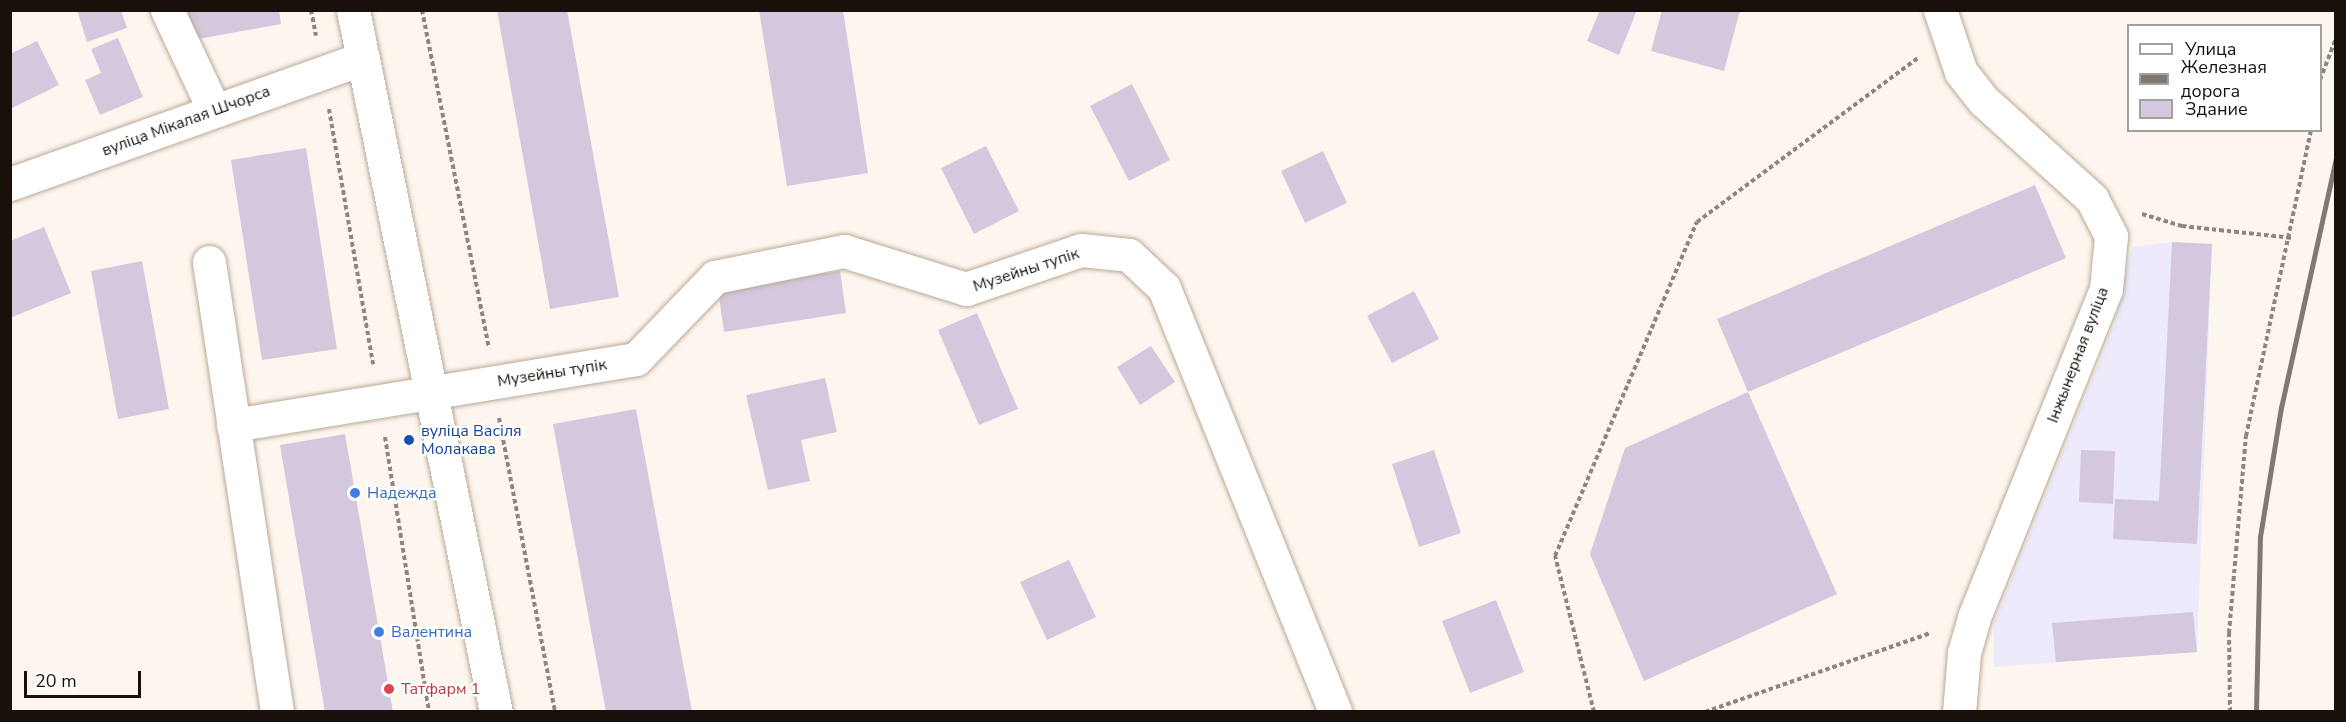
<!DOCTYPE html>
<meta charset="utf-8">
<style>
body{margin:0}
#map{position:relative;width:2346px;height:722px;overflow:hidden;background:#fdf6ee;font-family:"Nunito Sans",sans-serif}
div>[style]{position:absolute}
.industrial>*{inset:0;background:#edeafc}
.building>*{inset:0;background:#d3c8de}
.path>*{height:4px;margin-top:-2px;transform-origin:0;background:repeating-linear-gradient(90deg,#8d867f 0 4.5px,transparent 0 7.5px)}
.roads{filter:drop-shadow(0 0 2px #baa996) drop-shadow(0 0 2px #baa996)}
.minor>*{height:33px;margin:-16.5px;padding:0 16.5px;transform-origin:16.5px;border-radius:16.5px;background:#fff}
.rail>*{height:4.5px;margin:-2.25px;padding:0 2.25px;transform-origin:2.25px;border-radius:2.25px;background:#807972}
.dots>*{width:16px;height:16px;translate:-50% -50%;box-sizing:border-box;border:3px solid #fff;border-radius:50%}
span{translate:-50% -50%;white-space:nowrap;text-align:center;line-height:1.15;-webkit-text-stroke:4.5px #fff;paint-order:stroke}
.street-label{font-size:16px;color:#18110b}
.transit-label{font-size:16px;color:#164399}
.left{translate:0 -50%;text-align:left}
.shop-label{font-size:16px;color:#366cbe}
.health-label{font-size:16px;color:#be3a42}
.frame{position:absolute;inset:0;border:12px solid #18110b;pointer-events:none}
.legend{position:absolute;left:2127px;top:24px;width:195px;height:108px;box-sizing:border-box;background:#fff;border:2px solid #a3a09d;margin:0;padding:8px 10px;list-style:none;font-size:18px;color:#18110b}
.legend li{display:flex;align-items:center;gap:12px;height:30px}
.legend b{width:30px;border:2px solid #a3a09d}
.scale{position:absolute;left:24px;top:671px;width:117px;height:27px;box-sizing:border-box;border:3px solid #18110b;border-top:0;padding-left:8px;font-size:18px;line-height:21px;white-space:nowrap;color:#18110b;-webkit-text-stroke:4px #fff;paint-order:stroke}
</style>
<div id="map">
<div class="industrial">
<div style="clip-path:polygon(2172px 242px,2212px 244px,2197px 652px,1994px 667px,1994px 622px,2114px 325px,2132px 247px)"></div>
</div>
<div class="building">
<div style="clip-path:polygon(77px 10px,121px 10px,127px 28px,87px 42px)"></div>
<div style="clip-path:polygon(187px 10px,279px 10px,281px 24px,193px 40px)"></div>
<div style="clip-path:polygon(497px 10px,567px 10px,619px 297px,550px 309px)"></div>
<div style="clip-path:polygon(759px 10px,843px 10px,868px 173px,787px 186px)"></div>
<div style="clip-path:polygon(1600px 10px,1637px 10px,1619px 55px,1587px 41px)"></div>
<div style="clip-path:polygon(1662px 10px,1740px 10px,1724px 71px,1651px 51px)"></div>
<div style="clip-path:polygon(118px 38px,143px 97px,100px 115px,85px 80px,101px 73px,91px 49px)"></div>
<div style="clip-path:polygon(37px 41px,59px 85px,10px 109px,10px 54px)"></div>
<div style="clip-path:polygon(1132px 84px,1170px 160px,1129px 181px,1090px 106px)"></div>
<div style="clip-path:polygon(986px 146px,1019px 211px,974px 234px,941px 168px)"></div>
<div style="clip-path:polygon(306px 148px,337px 349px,262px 360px,231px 160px)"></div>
<div style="clip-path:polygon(1323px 151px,1347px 203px,1305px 223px,1281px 171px)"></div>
<div style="clip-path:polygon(2035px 185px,2066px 258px,1748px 392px,1717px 319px)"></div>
<div style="clip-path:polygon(44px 227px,71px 293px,10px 318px,10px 241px)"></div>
<div style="clip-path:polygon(2172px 242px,2212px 244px,2197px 544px,2113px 539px,2115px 499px,2159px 501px)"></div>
<div style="clip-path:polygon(142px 261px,169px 409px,118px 419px,91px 271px)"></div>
<div style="clip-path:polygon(840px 271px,846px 313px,724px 332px,718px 290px)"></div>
<div style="clip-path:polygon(1414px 291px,1439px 339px,1392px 363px,1367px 316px)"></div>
<div style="clip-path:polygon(977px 313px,1018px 409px,979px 425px,938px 330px)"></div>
<div style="clip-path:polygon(1151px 346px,1175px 382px,1140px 405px,1117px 367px)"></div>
<div style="clip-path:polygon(825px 378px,837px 432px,801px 440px,810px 481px,768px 490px,746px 395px)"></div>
<div style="clip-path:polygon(1748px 392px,1837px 594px,1644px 681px,1590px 554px,1625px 448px)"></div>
<div style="clip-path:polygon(636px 409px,692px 712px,606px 712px,553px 424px)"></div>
<div style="clip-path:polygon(345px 434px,393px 712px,325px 712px,280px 445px)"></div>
<div style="clip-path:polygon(1434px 450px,1461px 533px,1419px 547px,1392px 464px)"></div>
<div style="clip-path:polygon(2081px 450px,2115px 451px,2113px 504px,2079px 502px)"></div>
<div style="clip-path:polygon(1069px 560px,1096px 617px,1047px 640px,1020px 582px)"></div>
<div style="clip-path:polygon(1496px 600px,1524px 672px,1470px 693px,1442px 621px)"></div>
<div style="clip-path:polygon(2193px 612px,2197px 652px,2056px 662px,2052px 623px)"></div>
</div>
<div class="path">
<div style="left:311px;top:10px;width:26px;rotate:79deg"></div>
<div style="left:422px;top:10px;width:345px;rotate:78.8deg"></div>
<div style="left:2320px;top:80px;width:45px;rotate:-69.1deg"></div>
<div style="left:329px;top:109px;width:259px;rotate:80.2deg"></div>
<div style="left:2142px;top:214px;width:42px;rotate:16.7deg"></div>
<div style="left:2182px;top:226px;width:111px;rotate:6.2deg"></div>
<div style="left:499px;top:418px;width:299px;rotate:79.2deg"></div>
<div style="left:385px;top:437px;width:278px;rotate:80.9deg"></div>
<div style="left:1594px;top:712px;width:161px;rotate:-104deg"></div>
<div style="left:1555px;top:556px;width:363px;rotate:-67deg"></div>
<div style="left:1697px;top:222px;width:277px;rotate:-36.6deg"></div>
<div style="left:1705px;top:712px;width:239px;rotate:-19.3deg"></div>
<div style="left:2230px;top:712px;width:79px;rotate:-90.7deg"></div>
<div style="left:2229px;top:633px;width:198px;rotate:-85.1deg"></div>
<div style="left:2246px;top:436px;width:313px;rotate:-78deg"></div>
</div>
<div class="roads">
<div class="minor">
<div style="left:167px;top:10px;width:110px;rotate:64.8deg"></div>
<div style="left:353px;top:10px;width:716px;rotate:78.49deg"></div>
<div style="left:1940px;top:10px;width:65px;rotate:71.3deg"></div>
<div style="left:1961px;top:72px;width:37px;rotate:52deg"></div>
<div style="left:1984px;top:101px;width:146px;rotate:42.2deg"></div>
<div style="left:2092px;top:199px;width:42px;rotate:62.8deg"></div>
<div style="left:2111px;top:236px;width:53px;rotate:95.4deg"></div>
<div style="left:2106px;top:289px;width:354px;rotate:111.9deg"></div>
<div style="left:1974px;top:618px;width:36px;rotate:106deg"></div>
<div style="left:1964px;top:653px;width:59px;rotate:94.8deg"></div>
<div style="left:10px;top:184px;width:373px;rotate:-19.6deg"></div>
<div style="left:209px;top:262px;width:455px;rotate:81.4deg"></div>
<div style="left:233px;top:425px;width:408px;rotate:-9.3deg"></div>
<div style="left:636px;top:359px;width:114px;rotate:-46.1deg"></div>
<div style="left:715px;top:277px;width:132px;rotate:-11.4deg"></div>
<div style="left:844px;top:251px;width:128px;rotate:17.3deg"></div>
<div style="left:966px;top:289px;width:121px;rotate:-18.7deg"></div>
<div style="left:1081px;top:250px;width:48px;rotate:5.9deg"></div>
<div style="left:1129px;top:255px;width:48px;rotate:43.3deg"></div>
<div style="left:1164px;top:288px;width:457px;rotate:68deg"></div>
</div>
</div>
<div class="rail">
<div style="left:2256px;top:712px;width:175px;rotate:-88.7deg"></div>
<div style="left:2260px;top:537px;width:131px;rotate:-80.8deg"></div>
<div style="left:2281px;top:408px;width:256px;rotate:-77.6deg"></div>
</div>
<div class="dots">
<div style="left:409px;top:440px;background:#1a4fb4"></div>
<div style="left:355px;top:493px;background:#3f7fe0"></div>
<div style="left:379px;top:632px;background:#3f7fe0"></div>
<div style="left:389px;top:689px;background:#e0444e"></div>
</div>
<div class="street-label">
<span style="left:186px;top:121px;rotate:-20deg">вуліца Мікалая Шчорса</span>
<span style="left:1026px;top:270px;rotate:-18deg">Музейны тупік</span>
<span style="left:2078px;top:355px;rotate:-69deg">Інжынерная вуліца</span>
<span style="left:552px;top:373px;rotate:-9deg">Музейны тупік</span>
</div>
<div class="transit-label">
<span class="left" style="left:421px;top:440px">вуліца Васіля<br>Молакава</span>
</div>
<div class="shop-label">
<span class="left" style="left:367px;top:493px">Надежда</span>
<span class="left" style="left:391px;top:632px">Валентина</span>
</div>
<div class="health-label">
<span class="left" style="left:401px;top:689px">Татфарм 1</span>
</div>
<div class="frame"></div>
<ul class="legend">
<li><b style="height:8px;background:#fff"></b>Улица</li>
<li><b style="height:8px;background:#807972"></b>Железная дорога</li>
<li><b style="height:16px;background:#d3c8de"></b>Здание</li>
</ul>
<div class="scale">20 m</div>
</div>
